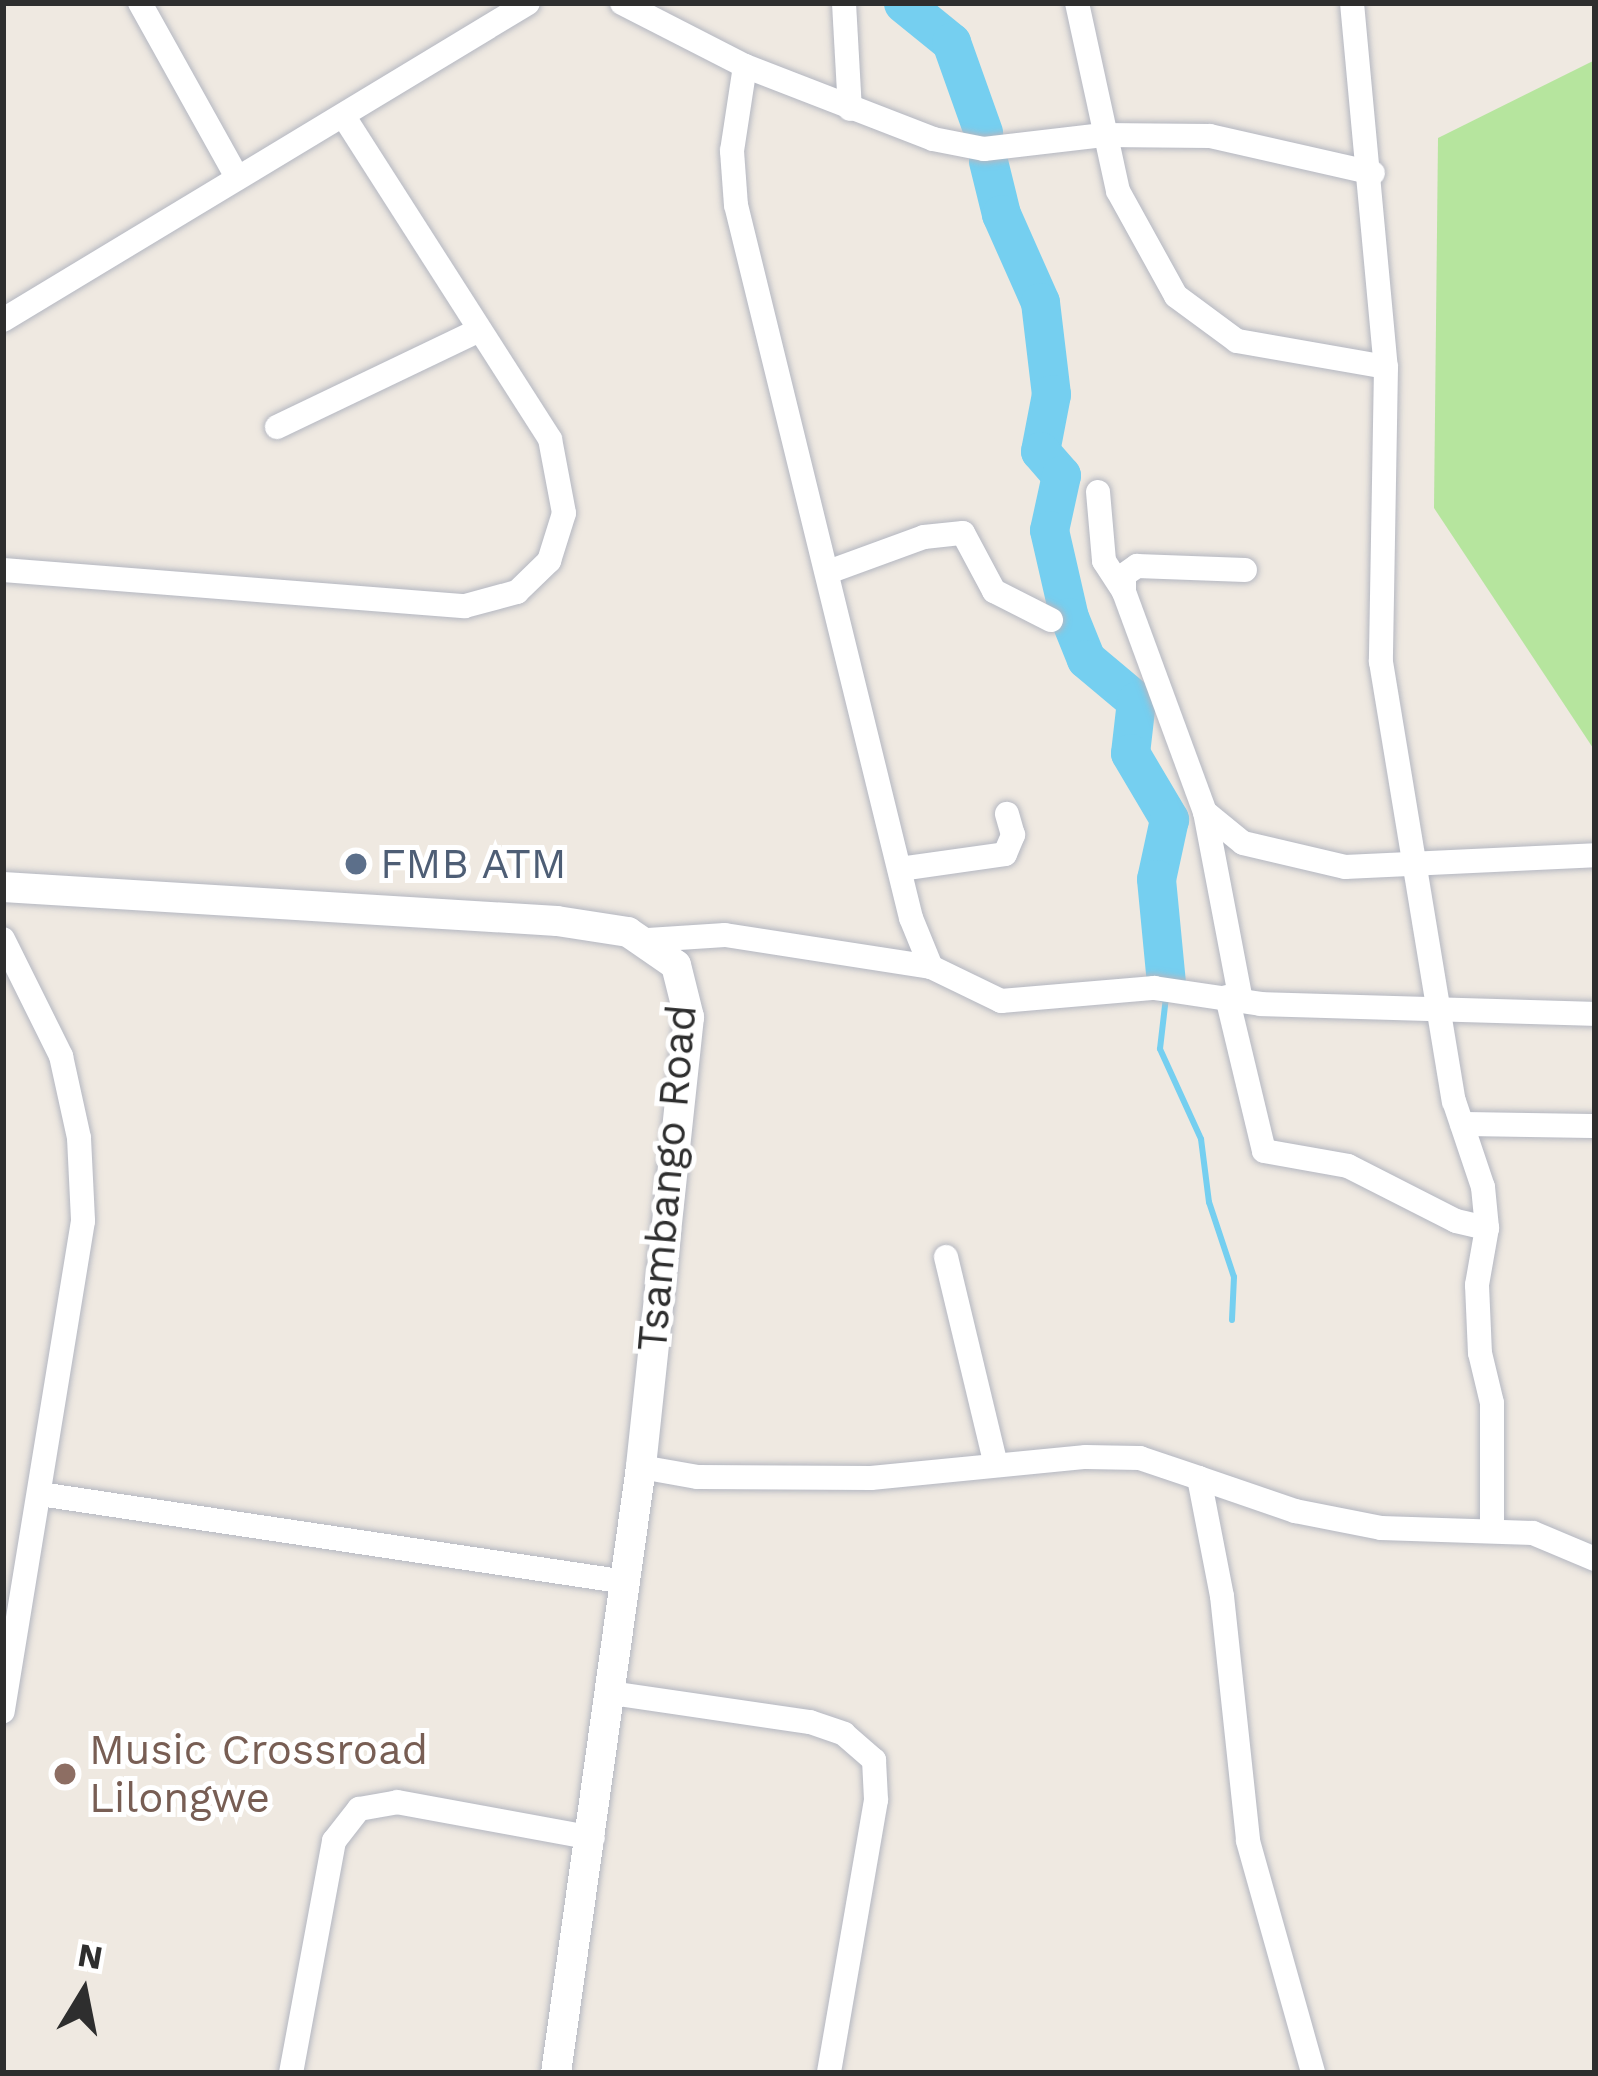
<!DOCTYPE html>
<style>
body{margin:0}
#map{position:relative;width:1598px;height:2076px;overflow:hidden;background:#efe9e1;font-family:"Work Sans",sans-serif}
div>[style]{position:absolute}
.green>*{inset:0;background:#b6e59e}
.stream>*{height:6px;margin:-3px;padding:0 3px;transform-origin:3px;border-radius:3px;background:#75cff0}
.river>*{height:39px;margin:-19.5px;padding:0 19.5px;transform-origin:19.5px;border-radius:19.5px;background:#75cff0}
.roads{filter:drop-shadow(0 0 3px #b4b7c1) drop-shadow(0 0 3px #b4b7c1)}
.minor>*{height:24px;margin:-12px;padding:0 12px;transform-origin:12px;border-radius:12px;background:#fff}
.tertiary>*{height:30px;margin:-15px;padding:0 15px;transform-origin:15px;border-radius:15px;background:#fff}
.dots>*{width:33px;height:33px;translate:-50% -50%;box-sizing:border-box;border:6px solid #fff;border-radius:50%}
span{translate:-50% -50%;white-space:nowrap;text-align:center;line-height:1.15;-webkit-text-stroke:10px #fff;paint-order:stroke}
.service-label{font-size:42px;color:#4e5e75}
.left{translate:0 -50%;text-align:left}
.street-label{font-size:42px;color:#2e2e2e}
.education-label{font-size:42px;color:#785e54}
.frame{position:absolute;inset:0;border:6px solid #2e2e2e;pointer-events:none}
.north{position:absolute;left:24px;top:1932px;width:120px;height:120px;-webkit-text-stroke:9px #fff;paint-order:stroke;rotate:10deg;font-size:33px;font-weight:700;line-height:48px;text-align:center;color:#2e2e2e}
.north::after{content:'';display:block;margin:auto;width:42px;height:54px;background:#2e2e2e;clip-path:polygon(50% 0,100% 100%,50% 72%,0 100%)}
</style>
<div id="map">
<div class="green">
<div style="clip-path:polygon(1595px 60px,1595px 751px,1434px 508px,1438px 138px)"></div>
</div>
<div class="stream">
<div style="left:1166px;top:997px;width:52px;rotate:96.6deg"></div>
<div style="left:1160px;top:1049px;width:99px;rotate:65.5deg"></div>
<div style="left:1201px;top:1139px;width:64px;rotate:82.8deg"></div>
<div style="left:1209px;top:1202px;width:79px;rotate:71.6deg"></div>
<div style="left:1234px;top:1277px;width:43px;rotate:92.7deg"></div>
</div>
<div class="river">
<div style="left:903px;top:3px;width:62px;rotate:39.1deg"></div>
<div style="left:951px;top:42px;width:96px;rotate:70.4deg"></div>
<div style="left:988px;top:161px;width:55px;rotate:76.2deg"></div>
<div style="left:1001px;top:214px;width:96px;rotate:66.1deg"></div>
<div style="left:1040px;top:302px;width:93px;rotate:83.2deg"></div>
<div style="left:1051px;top:394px;width:58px;rotate:100.9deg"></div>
<div style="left:1040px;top:451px;width:32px;rotate:49deg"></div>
<div style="left:1061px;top:475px;width:56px;rotate:102.3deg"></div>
<div style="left:1049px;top:530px;width:89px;rotate:77.1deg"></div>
<div style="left:1069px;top:617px;width:45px;rotate:68deg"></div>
<div style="left:1086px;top:659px;width:65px;rotate:40deg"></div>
<div style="left:1136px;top:701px;width:52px;rotate:96.6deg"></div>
<div style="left:1130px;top:753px;width:77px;rotate:59.4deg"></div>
<div style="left:1169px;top:819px;width:61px;rotate:102.2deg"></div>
<div style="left:1156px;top:879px;width:104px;rotate:84.5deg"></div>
</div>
<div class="roads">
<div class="minor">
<div style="left:140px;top:3px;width:196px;rotate:60.9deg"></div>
<div style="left:622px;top:3px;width:138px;rotate:27.1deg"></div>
<div style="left:745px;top:66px;width:202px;rotate:21.2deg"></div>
<div style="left:933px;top:139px;width:52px;rotate:11.1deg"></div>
<div style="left:984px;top:149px;width:120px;rotate:-6.7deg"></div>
<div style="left:1103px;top:135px;width:107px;rotate:0.5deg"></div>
<div style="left:1210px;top:136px;width:167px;rotate:12.8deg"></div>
<div style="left:844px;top:3px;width:106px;rotate:86.8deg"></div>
<div style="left:1077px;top:3px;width:192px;rotate:77.7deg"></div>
<div style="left:1118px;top:191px;width:120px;rotate:61.1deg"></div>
<div style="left:1176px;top:296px;width:76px;rotate:36.4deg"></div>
<div style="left:1237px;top:341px;width:151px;rotate:9.9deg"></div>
<div style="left:1352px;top:3px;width:366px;rotate:84.7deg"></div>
<div style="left:1386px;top:367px;width:295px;rotate:91deg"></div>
<div style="left:1381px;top:662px;width:445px;rotate:80.6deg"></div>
<div style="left:1454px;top:1101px;width:91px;rotate:71.4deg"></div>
<div style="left:1483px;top:1187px;width:41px;rotate:84.4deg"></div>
<div style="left:1487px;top:1228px;width:58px;rotate:100deg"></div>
<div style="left:1477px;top:1285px;width:68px;rotate:87.5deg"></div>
<div style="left:1480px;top:1353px;width:51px;rotate:76.5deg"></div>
<div style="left:1492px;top:1403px;width:124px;rotate:90deg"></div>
<div style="left:745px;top:66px;width:86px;rotate:98.7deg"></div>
<div style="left:732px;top:151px;width:54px;rotate:85.8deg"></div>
<div style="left:736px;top:205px;width:734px;rotate:76.21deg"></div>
<div style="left:911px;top:918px;width:53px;rotate:67.8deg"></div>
<div style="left:3px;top:320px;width:613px;rotate:-31.12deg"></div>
<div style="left:277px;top:427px;width:222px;rotate:-25.6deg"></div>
<div style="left:1098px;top:492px;width:69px;rotate:85deg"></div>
<div style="left:1104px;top:561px;width:37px;rotate:57deg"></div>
<div style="left:1124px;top:592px;width:234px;rotate:69.8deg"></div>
<div style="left:1205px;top:812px;width:191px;rotate:79.2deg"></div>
<div style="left:3px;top:570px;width:463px;rotate:4.5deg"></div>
<div style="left:465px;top:606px;width:54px;rotate:-15.1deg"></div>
<div style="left:517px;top:592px;width:45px;rotate:-44.1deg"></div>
<div style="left:549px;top:561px;width:50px;rotate:-72.6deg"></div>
<div style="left:564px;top:513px;width:75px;rotate:-100.7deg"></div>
<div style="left:550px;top:439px;width:382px;rotate:-122.6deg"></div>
<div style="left:831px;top:571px;width:99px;rotate:-20.1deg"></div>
<div style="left:924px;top:537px;width:39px;rotate:-6deg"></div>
<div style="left:963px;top:533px;width:66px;rotate:61.9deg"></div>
<div style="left:994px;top:591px;width:64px;rotate:27deg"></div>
<div style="left:1124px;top:592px;width:17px;rotate:-90deg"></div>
<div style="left:1124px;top:575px;width:16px;rotate:-35deg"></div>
<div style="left:1137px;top:566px;width:108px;rotate:2.1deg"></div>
<div style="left:1205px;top:812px;width:49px;rotate:39.2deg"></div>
<div style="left:1243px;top:843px;width:105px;rotate:13.2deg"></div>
<div style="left:1345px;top:867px;width:250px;rotate:-2.7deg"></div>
<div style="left:900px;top:869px;width:106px;rotate:-8.1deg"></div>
<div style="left:1005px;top:854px;width:21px;rotate:-67deg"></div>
<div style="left:1013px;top:835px;width:22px;rotate:-106deg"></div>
<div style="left:3px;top:939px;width:131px;rotate:63.6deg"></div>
<div style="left:61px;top:1056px;width:84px;rotate:77.6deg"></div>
<div style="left:79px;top:1138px;width:83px;rotate:87.2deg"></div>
<div style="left:83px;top:1221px;width:497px;rotate:99.3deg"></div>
<div style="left:648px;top:940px;width:77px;rotate:-3.7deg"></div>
<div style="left:725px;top:935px;width:208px;rotate:8.8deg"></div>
<div style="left:931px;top:967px;width:78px;rotate:25.9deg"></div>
<div style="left:1001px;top:1001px;width:154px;rotate:-4.9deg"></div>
<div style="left:1154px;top:988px;width:108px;rotate:8.5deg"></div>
<div style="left:1261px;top:1004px;width:334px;rotate:1.7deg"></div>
<div style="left:1227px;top:997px;width:158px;rotate:76.5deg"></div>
<div style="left:1264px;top:1151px;width:85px;rotate:10.1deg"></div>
<div style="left:1348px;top:1166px;width:121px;rotate:27deg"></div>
<div style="left:1456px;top:1221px;width:32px;rotate:13deg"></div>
<div style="left:1462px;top:1124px;width:133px;rotate:0.9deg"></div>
<div style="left:946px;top:1257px;width:210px;rotate:76.5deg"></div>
<div style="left:641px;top:1467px;width:58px;rotate:10deg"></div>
<div style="left:698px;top:1477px;width:173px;rotate:0.3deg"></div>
<div style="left:871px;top:1478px;width:216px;rotate:-5.6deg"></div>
<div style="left:1086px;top:1457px;width:54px;rotate:1.1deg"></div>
<div style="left:1140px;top:1458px;width:62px;rotate:18.7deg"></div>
<div style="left:1199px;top:1478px;width:120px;rotate:79deg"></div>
<div style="left:1222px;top:1596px;width:246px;rotate:83.9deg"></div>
<div style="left:1248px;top:1841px;width:241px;rotate:74.3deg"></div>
<div style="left:1199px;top:1478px;width:102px;rotate:19deg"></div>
<div style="left:1295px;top:1511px;width:88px;rotate:11.2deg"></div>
<div style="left:1381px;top:1528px;width:152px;rotate:1.9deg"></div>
<div style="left:1533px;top:1533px;width:67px;rotate:22.8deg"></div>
<div style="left:40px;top:1494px;width:593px;rotate:8.54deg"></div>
<div style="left:611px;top:1693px;width:201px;rotate:8.3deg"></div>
<div style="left:810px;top:1722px;width:36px;rotate:19deg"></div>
<div style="left:844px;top:1734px;width:40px;rotate:41deg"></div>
<div style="left:874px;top:1760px;width:40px;rotate:87.1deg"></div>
<div style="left:876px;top:1800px;width:277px;rotate:99.8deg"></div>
<div style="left:291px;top:2073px;width:236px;rotate:-79.5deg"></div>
<div style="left:334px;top:1841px;width:41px;rotate:-52deg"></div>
<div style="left:359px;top:1809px;width:39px;rotate:-10deg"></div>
<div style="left:397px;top:1802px;width:199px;rotate:10.4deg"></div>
</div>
<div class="tertiary">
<div style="left:3px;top:887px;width:555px;rotate:3.51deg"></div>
<div style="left:557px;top:921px;width:72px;rotate:8.8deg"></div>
<div style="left:628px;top:932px;width:58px;rotate:34.5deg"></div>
<div style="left:676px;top:965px;width:54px;rotate:76deg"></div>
<div style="left:689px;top:1017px;width:453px;rotate:96.1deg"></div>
<div style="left:641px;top:1467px;width:612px;rotate:97.98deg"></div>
</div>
</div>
<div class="dots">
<div style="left:356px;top:864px;background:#5c6f8a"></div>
<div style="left:65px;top:1774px;background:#8d6e63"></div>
</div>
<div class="service-label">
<span class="left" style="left:380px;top:864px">FMB ATM</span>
</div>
<div class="street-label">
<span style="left:667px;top:1178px;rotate:-85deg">Tsambango Road</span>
</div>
<div class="education-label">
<span class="left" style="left:89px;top:1774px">Music Crossroad<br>Lilongwe</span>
</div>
<div class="frame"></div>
<div class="north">N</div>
</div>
